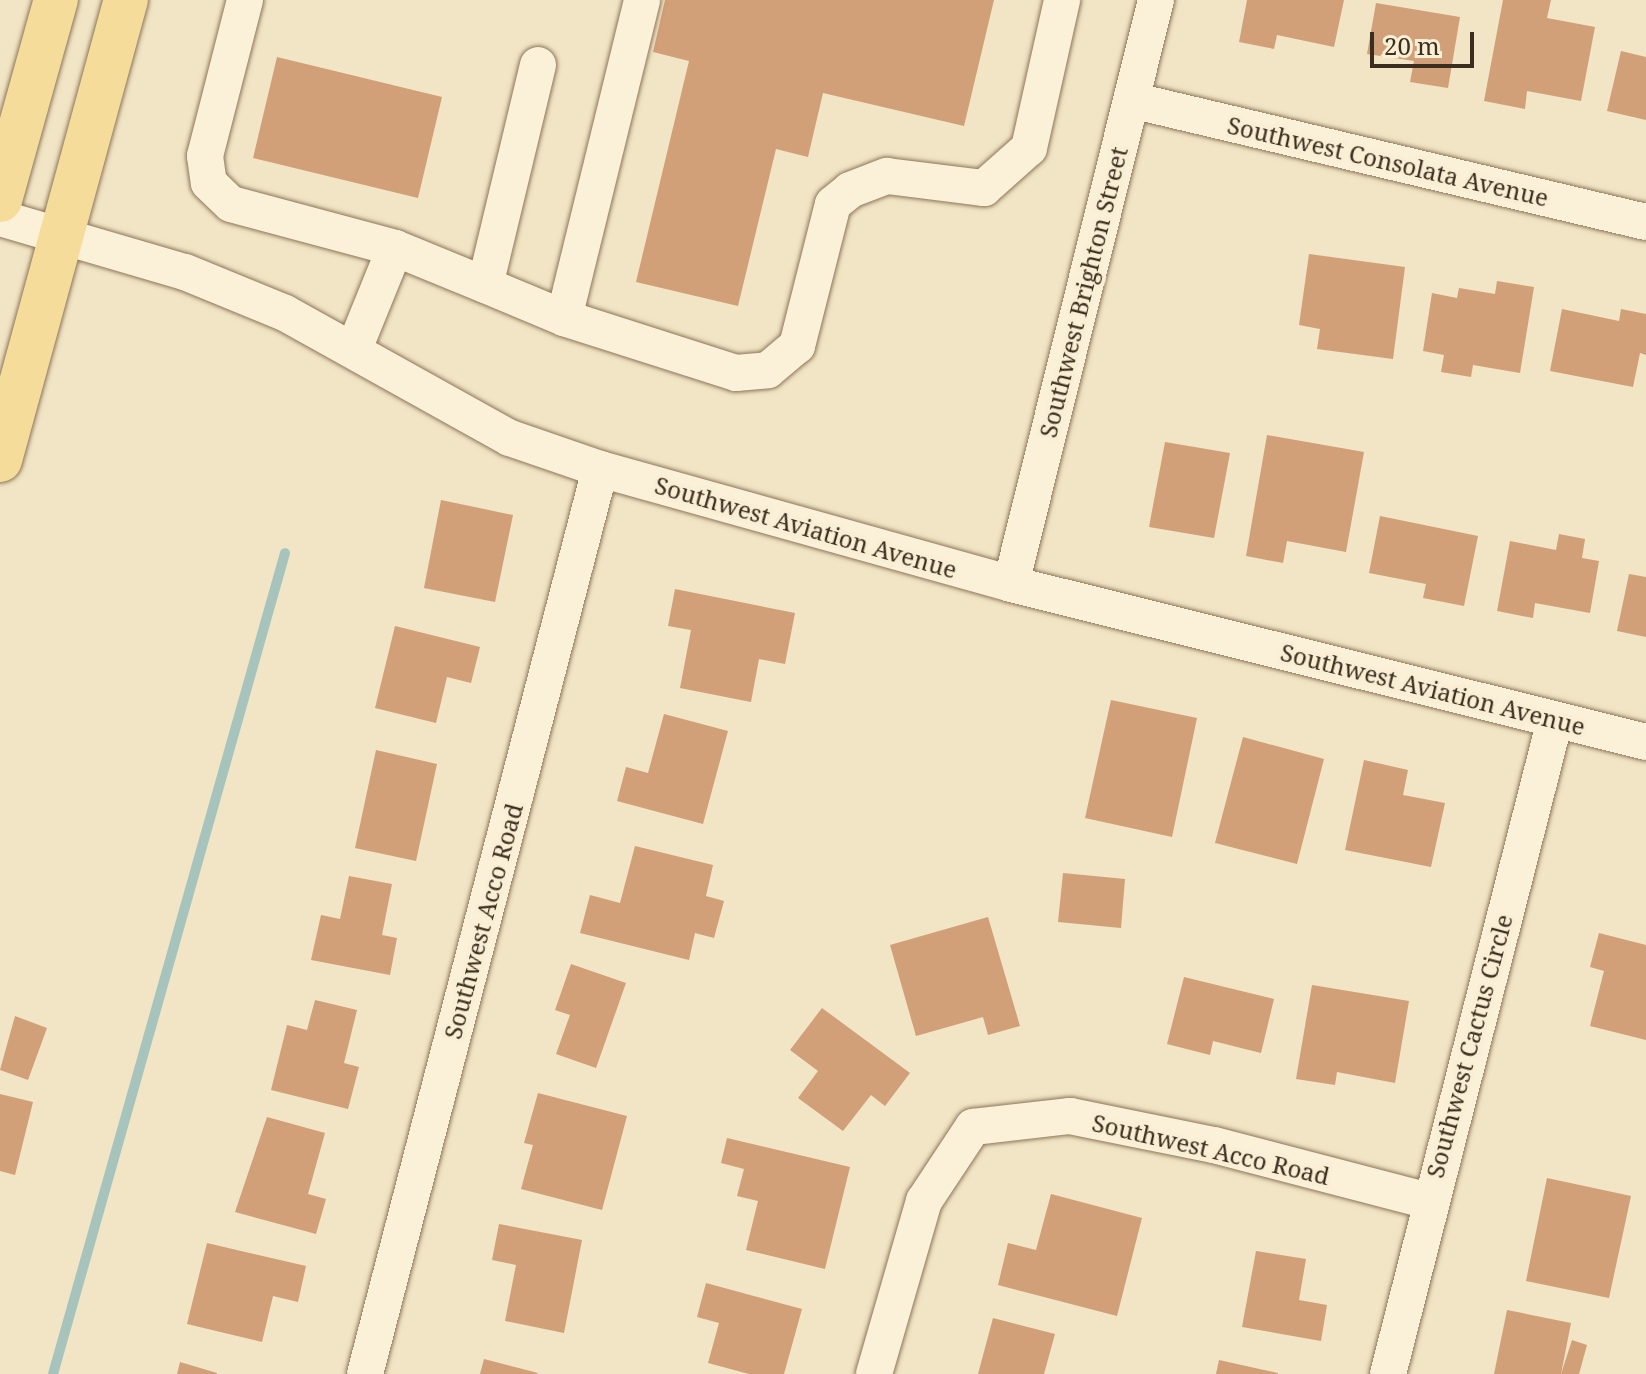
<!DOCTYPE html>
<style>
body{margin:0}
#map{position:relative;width:1646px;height:1374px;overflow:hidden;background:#f1e5c5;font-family:"Noto Serif",serif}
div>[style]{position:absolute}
.stream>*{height:10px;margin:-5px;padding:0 5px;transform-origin:5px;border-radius:5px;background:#a7c4bc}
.building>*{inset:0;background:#d19f78}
.roads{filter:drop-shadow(0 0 2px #8d7659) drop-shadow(0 0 2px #8d7659)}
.minor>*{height:36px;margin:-18px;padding:0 18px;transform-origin:18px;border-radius:18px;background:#fbf1d9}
.major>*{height:44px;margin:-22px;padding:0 22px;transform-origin:22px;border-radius:22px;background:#f6dc9b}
span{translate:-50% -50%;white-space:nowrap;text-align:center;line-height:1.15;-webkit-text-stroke:8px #f8efd5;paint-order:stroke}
.street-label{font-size:24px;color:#3c2e1e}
.scale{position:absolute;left:1370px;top:32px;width:104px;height:36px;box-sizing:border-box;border:4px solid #3c2e1e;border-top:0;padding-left:10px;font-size:24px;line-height:28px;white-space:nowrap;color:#3c2e1e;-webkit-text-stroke:6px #f8efd5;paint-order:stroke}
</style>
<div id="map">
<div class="stream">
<div style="left:53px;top:1374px;width:853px;rotate:-74.22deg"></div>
</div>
<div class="building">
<div style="clip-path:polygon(665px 0,994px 0,964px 126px,823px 93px,808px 157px,776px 149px,738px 306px,636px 282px,689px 61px,653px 52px)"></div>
<div style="clip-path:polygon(1247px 0,1344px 0,1334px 47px,1277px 35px,1274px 49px,1239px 42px)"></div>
<div style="clip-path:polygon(1503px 0,1551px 0,1547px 18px,1595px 27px,1581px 101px,1527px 91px,1525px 109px,1484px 101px)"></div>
<div style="clip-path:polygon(1376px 3px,1460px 17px,1448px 88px,1410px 82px,1414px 61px,1367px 54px)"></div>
<div style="clip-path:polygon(1621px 51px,1646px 57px,1646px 120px,1607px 111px)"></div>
<div style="clip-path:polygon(277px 57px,442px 97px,418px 198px,253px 158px)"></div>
<div style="clip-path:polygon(1309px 254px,1405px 267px,1393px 359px,1317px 349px,1320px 329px,1299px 325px)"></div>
<div style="clip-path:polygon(1497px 281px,1534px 287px,1520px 373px,1473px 365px,1471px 377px,1441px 372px,1444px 355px,1423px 351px,1432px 293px,1457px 298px,1459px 288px,1495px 294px)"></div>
<div style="clip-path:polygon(1562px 309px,1619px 321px,1621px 309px,1646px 314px,1646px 355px,1640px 353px,1633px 387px,1550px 371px)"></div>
<div style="clip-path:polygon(1267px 435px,1364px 452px,1346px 552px,1287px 541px,1283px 563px,1246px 556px)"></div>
<div style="clip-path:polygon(1165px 442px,1230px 453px,1214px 538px,1149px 527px)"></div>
<div style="clip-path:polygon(441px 500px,513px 515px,495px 602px,424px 588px)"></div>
<div style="clip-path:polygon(1380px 516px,1478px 536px,1464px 606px,1423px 598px,1426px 584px,1369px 573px)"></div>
<div style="clip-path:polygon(1559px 534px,1585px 539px,1582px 558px,1599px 561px,1590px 613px,1535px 603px,1533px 618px,1497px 611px,1510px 541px,1556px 550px)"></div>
<div style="clip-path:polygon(1629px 574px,1646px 577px,1646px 637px,1617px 631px)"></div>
<div style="clip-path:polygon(675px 589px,795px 613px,785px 664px,759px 659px,751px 702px,680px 688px,691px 630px,668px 626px)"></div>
<div style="clip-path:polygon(395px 626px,480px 647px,471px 683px,447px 677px,436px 723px,375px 708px)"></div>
<div style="clip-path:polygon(1111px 700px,1197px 718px,1172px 837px,1085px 818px)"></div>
<div style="clip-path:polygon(664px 714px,728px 731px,703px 824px,617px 801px,626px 767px,648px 773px)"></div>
<div style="clip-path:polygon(1243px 737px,1324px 759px,1297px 864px,1215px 843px)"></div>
<div style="clip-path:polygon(376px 750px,437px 764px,416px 861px,355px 848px)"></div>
<div style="clip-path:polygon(1364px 760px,1408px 770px,1403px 795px,1445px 803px,1431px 867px,1345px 850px)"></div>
<div style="clip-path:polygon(635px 846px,713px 865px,706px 896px,724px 901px,714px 938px,695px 933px,689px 960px,580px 933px,590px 895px,620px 903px)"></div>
<div style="clip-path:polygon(1063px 873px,1125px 879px,1121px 928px,1058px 922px)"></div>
<div style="clip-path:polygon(349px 876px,392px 884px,382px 935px,397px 938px,390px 975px,311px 960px,321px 915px,340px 919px)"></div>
<div style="clip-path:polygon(988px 917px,1020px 1026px,988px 1035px,983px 1017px,916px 1036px,890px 945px)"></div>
<div style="clip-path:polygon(1599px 933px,1646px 945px,1646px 1040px,1590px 1026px,1604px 971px,1590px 967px)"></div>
<div style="clip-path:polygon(571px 964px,626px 983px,596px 1068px,556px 1054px,570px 1015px,555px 1010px)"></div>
<div style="clip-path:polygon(1184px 977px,1274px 999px,1261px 1053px,1213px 1041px,1210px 1055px,1167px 1044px)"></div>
<div style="clip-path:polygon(1312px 985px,1409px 1001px,1395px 1083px,1337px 1072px,1335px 1085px,1296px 1079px)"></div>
<div style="clip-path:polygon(315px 1000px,357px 1010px,344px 1063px,359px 1067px,348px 1109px,271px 1090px,287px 1025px,307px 1030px)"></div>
<div style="clip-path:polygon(822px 1008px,910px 1073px,885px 1106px,871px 1095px,843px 1131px,798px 1098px,818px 1071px,790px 1050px)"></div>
<div style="clip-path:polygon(15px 1016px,47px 1028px,28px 1080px,0 1070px)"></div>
<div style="clip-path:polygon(538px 1093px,627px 1116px,602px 1210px,521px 1189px,533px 1145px,524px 1143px)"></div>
<div style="clip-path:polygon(0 1094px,33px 1102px,15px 1175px,0 1171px)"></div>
<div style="clip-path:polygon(267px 1117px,325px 1133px,308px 1194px,326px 1199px,316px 1234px,235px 1212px)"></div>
<div style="clip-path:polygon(727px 1138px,850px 1167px,825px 1269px,746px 1250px,758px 1201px,737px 1196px,744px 1169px,721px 1163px)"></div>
<div style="clip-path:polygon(1547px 1178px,1631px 1196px,1609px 1298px,1526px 1281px)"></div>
<div style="clip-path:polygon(1051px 1194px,1142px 1218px,1117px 1316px,998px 1285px,1008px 1243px,1036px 1250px)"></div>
<div style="clip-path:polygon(499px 1224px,582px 1240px,564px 1333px,505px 1321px,516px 1265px,492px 1260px)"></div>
<div style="clip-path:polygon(207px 1243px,306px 1266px,298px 1302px,273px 1296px,262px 1342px,187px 1324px)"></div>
<div style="clip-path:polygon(1256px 1251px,1306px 1259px,1299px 1300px,1327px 1305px,1321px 1341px,1242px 1327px)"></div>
<div style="clip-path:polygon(706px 1283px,802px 1309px,784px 1374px,749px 1374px,708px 1363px,719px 1323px,697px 1317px)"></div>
<div style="clip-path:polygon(1507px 1310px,1571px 1323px,1561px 1374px,1494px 1374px)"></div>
<div style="clip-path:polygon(993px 1318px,1055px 1334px,1044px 1374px,978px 1374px)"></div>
<div style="clip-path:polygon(1572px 1340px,1587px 1345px,1579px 1374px,1561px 1374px)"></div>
<div style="clip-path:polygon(484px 1359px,538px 1373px,537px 1374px,480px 1374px)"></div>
<div style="clip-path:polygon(1219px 1360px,1278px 1373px,1278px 1374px,1216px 1374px)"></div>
<div style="clip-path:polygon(180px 1362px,217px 1373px,217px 1374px,177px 1374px)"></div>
</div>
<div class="roads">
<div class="minor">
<div style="left:245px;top:0;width:161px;rotate:104.4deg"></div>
<div style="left:205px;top:156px;width:27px;rotate:82deg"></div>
<div style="left:209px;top:183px;width:30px;rotate:44deg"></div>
<div style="left:231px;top:204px;width:170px;rotate:15deg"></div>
<div style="left:395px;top:248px;width:97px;rotate:22.3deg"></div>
<div style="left:538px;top:65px;width:226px;rotate:103.5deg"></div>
<div style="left:485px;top:285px;width:86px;rotate:22.7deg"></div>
<div style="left:564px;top:318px;width:181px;rotate:17.7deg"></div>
<div style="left:736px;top:373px;width:32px;rotate:-5deg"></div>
<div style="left:768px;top:370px;width:38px;rotate:-40deg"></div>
<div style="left:797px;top:346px;width:146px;rotate:-75.8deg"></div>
<div style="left:833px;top:204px;width:22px;rotate:-39deg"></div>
<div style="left:850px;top:190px;width:40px;rotate:-21deg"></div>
<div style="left:887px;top:176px;width:98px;rotate:7.1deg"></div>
<div style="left:984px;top:188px;width:60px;rotate:-41.6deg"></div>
<div style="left:1029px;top:148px;width:152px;rotate:-77.4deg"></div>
<div style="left:1131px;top:100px;width:529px;rotate:13.33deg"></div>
<div style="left:0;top:218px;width:193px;rotate:16.3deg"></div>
<div style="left:185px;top:272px;width:108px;rotate:22.3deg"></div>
<div style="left:285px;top:313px;width:257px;rotate:29.1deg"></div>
<div style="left:510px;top:438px;width:95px;rotate:19deg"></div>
<div style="left:600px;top:469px;width:427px;rotate:15.6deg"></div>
<div style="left:1011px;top:584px;width:654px;rotate:13.97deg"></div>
<div style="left:564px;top:318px;width:327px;rotate:-76.2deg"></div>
<div style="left:354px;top:349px;width:109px;rotate:-67.9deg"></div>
<div style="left:1011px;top:584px;width:602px;rotate:-76.06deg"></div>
<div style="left:365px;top:1374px;width:935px;rotate:-75.44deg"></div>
<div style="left:874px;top:1374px;width:180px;rotate:-73.9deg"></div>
<div style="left:924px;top:1201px;width:89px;rotate:-56.5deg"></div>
<div style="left:973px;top:1127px;width:98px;rotate:-6.5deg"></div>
<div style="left:1070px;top:1116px;width:147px;rotate:11.4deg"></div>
<div style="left:1214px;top:1145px;width:222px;rotate:14.6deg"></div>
<div style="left:1388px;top:1374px;width:675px;rotate:-75.68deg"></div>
</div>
<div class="major">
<div style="left:0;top:200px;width:208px;rotate:-74.4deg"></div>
<div style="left:0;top:460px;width:477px;rotate:-74.7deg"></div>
</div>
</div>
<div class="street-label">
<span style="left:1388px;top:161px;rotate:13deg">Southwest Consolata Avenue</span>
<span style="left:1083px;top:292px;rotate:-76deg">Southwest Brighton Street</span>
<span style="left:806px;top:527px;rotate:16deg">Southwest Aviation Avenue</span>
<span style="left:1433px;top:689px;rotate:14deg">Southwest Aviation Avenue</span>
<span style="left:483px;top:921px;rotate:-75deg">Southwest Acco Road</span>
<span style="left:1469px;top:1046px;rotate:-75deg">Southwest Cactus Circle</span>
<span style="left:1211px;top:1149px;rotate:13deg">Southwest Acco Road</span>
</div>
<div class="scale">20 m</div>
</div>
